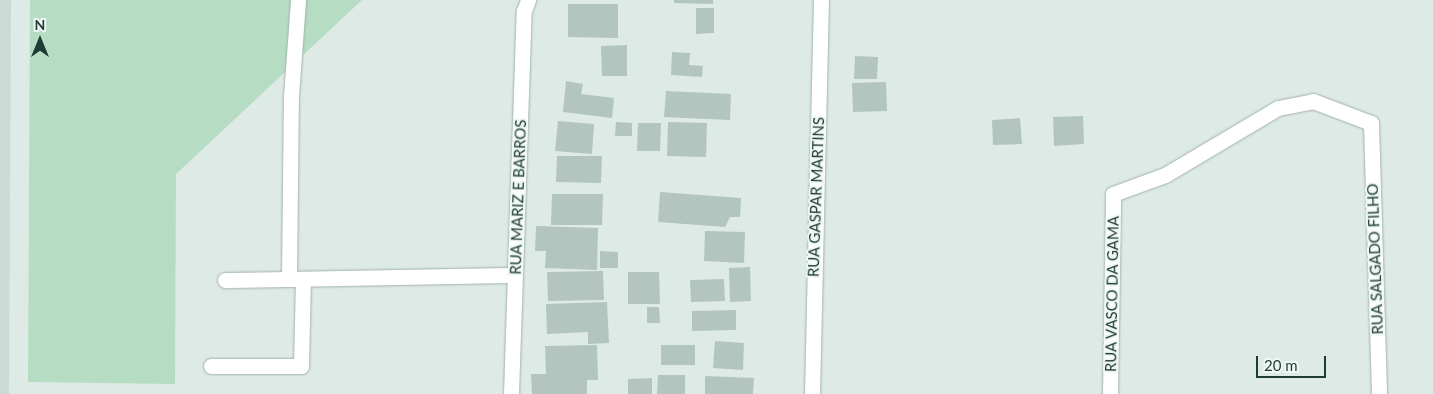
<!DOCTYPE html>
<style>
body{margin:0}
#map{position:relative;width:1433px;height:394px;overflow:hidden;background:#deeae6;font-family:Lato,sans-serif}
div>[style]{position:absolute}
.built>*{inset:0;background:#ccdad5}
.green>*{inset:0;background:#b6ddc3}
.building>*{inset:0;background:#b3c5bf}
.roads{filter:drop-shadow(0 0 1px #a1b2ad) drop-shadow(0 0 1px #a1b2ad)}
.minor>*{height:15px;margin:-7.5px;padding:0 7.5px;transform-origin:7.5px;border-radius:7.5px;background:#fff}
span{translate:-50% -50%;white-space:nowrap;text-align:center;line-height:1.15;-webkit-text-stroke:4px #eef7f3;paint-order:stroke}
.street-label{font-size:15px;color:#1f3b35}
.north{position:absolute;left:15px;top:15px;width:50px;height:50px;-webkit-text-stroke:4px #eef7f3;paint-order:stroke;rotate:0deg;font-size:14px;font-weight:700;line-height:20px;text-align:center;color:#1f3b35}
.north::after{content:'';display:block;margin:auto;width:18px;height:22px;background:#1f3b35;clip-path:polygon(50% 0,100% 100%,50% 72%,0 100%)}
.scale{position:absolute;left:1256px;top:356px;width:70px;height:22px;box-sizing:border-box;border:2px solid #1f3b35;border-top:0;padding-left:6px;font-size:15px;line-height:18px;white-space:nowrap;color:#1f3b35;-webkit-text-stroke:4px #eef7f3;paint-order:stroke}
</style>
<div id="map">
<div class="built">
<div style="clip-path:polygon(0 0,11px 0,9px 394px,0 394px)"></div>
</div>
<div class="green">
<div style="clip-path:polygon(30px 0,362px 0,176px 174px,175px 384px,28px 382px)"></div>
</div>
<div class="building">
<div style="clip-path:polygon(674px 0,713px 0,713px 4px,674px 3px)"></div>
<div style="clip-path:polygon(568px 4px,618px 4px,618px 38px,568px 37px)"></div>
<div style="clip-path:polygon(696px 8px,714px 8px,714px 33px,696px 34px)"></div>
<div style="clip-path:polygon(627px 45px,627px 76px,602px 76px,601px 46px)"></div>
<div style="clip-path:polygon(672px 52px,690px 53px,689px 65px,703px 66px,702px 77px,671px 75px)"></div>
<div style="clip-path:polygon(855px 56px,878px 57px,877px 79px,854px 79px)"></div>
<div style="clip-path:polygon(566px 81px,583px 84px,581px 94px,614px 98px,612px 118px,563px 112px)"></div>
<div style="clip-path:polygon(886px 82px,887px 111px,853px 112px,852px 83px)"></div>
<div style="clip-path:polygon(666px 91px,731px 94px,730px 120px,664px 117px)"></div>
<div style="clip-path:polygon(1083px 116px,1084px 144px,1054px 146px,1053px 117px)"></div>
<div style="clip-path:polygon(1020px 118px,1022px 144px,993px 145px,992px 120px)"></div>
<div style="clip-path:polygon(558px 121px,594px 124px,592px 154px,555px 151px)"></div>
<div style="clip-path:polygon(616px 122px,632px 123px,632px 136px,615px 136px)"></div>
<div style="clip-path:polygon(668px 122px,707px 123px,706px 157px,667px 156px)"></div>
<div style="clip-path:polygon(638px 123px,661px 123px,660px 151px,637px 151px)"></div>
<div style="clip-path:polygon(557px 156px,602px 156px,601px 183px,556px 182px)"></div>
<div style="clip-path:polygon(660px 192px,741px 198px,740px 217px,730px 217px,725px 227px,658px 222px)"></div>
<div style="clip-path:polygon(552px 194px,603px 194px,602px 225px,551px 225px)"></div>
<div style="clip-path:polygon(536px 226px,598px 228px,597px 270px,545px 268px,546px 251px,535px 251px)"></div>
<div style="clip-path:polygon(705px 231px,745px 232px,744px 263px,704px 261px)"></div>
<div style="clip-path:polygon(600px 251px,618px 252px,618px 268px,600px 268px)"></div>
<div style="clip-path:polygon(750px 267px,751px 301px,730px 302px,729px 268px)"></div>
<div style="clip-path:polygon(603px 271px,604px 300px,548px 301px,547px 272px)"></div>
<div style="clip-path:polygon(628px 272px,659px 272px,660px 304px,628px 304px)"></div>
<div style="clip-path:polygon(724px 279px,725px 301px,691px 302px,690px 280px)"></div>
<div style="clip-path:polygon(607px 302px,609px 343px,588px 344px,588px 332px,547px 334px,546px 304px)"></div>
<div style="clip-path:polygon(647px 307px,659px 307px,660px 323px,647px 323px)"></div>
<div style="clip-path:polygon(736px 310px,736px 330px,692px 331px,692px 311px)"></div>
<div style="clip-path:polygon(715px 341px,744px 343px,743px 370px,713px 368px)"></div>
<div style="clip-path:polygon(597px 345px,598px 380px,587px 380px,587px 394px,532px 394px,531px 374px,546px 374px,545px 346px)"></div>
<div style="clip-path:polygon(661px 345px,695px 345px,695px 365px,661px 365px)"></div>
<div style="clip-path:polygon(658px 375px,685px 375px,685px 394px,657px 394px)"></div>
<div style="clip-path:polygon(705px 376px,754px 378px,753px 394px,705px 394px)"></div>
<div style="clip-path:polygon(652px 378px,652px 394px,628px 394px,628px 379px)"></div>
</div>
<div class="roads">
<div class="minor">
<div style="left:289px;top:279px;width:183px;rotate:-89.4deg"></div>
<div style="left:291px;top:96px;width:96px;rotate:-85.8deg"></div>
<div style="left:225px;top:280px;width:290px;rotate:-1deg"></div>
<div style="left:211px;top:366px;width:90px"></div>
<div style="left:301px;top:366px;width:87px;rotate:-88.7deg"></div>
<div style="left:511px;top:394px;width:383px;rotate:-88.1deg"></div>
<div style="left:524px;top:11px;width:12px;rotate:-70deg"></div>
<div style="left:812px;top:394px;width:394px;rotate:-88.7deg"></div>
<div style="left:1110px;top:394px;width:200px;rotate:-89.1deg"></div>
<div style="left:1113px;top:194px;width:55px;rotate:-20.1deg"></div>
<div style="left:1165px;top:175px;width:131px;rotate:-30.7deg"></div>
<div style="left:1278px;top:108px;width:36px;rotate:-11deg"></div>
<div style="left:1313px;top:101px;width:62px;rotate:20.8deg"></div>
<div style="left:1371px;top:123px;width:271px;rotate:88.3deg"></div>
</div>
</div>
<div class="street-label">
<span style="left:518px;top:197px;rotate:-88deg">RUA MARIZ E BARROS</span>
<span style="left:816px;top:197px;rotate:-88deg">RUA GASPAR MARTINS</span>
<span style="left:1375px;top:259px;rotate:-92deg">RUA SALGADO FILHO</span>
<span style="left:1112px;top:294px;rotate:-89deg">RUA VASCO DA GAMA</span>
</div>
<div class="north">N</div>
<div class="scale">20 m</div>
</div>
